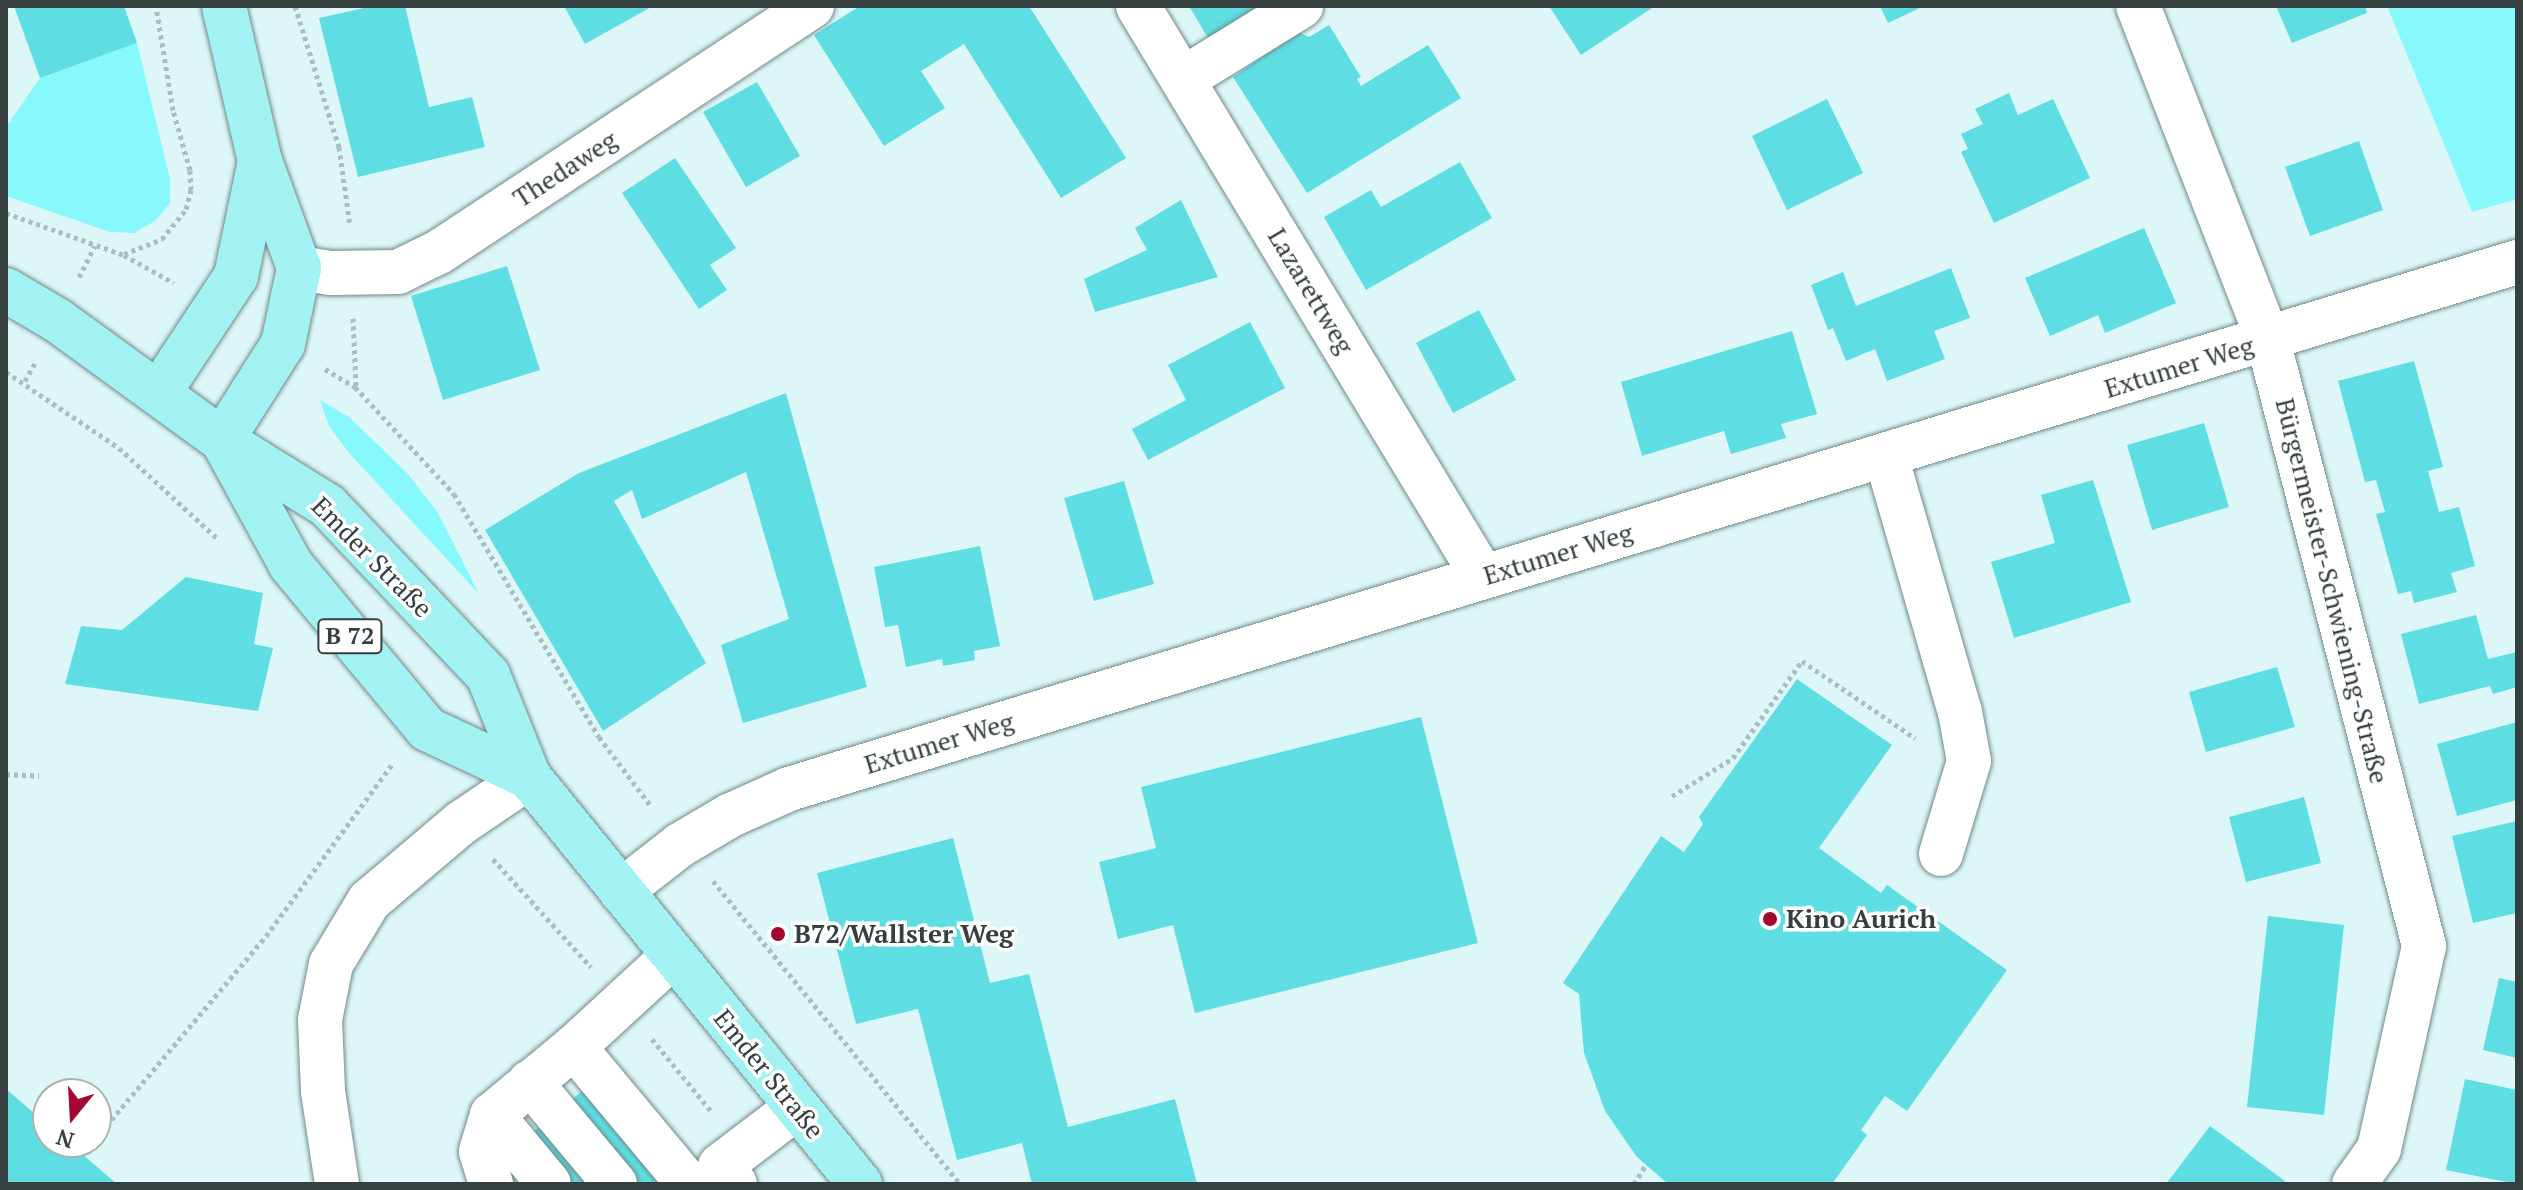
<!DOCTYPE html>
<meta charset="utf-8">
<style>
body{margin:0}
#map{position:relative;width:2523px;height:1190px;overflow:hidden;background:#ddf7f8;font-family:"PT Serif",serif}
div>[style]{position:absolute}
.green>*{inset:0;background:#87f8fc}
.building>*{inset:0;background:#5edee2}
.path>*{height:5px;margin-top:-2.5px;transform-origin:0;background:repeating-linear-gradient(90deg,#a9bebf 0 4px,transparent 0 8px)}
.roads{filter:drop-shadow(0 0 2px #708888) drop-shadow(0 0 2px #708888)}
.minor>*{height:44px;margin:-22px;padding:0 22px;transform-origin:22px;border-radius:22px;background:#fff}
.major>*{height:44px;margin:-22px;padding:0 22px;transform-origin:22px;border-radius:22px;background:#a2f1f3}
.dots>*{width:22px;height:22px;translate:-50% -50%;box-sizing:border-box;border:4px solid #fff;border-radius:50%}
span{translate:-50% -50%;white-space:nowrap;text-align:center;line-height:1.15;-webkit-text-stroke:7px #fff;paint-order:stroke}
.shield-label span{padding:2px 6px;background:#fff;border:2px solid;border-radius:6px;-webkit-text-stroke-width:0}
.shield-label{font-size:24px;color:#353f3f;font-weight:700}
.street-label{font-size:26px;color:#353f3f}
.poi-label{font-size:26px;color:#353f3f;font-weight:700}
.left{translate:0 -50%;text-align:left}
.frame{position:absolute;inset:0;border:8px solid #353f3f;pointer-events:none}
.north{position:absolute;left:32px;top:1078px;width:80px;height:80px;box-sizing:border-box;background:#fff;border:2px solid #aeb2b2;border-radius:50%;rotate:198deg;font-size:22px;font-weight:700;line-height:32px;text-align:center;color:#353f3f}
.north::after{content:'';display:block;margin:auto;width:28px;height:36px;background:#a4072f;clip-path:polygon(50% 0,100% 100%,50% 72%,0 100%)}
</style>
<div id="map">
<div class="green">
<div style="clip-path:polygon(2387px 6px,2517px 6px,2517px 199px,2472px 212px)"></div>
<div style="clip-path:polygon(137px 43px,170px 179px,170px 203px,155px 221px,134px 233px,110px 232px,6px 196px,6px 127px,40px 78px)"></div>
<div style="clip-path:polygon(320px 400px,349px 417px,407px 473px,438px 513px,479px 594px,350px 454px,329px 426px)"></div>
</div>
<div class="building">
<div style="clip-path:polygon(14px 6px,124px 6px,137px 43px,40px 78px)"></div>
<div style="clip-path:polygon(373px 6px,405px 6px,429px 107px,472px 97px,485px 147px,358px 177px,319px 18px)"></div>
<div style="clip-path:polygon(564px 6px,653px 6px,585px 44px)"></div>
<div style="clip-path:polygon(860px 6px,1029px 6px,1126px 158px,1061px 198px,964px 44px,921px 71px,945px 108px,884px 146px,814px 35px)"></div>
<div style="clip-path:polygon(1189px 6px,1264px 6px,1208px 38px)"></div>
<div style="clip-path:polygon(1549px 6px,1655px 6px,1581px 55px)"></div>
<div style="clip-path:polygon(1880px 6px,1924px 6px,1888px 23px)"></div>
<div style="clip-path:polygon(2276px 6px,2365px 6px,2367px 13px,2292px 43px)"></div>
<div style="clip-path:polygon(1329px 25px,1361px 77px,1357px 79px,1361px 86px,1428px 45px,1461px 98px,1307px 193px,1233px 77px,1298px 32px,1309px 37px)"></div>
<div style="clip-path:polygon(757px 82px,800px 156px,746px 187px,703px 112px)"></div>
<div style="clip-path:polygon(2009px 93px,2018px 115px,2053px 99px,2090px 178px,1994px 223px,1961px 152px,1968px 149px,1961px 134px,1983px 124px,1975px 109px)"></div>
<div style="clip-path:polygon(1827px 99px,1863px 173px,1787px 210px,1752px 136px)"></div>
<div style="clip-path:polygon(2359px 141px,2383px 210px,2310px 236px,2285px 167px)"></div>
<div style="clip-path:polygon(675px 158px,736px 248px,710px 265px,727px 290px,699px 309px,622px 193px)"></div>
<div style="clip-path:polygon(1460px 162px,1492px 218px,1366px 290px,1324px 217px,1371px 190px,1381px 207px)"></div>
<div style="clip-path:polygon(1181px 200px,1218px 277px,1095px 312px,1084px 279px,1147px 250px,1135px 228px)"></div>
<div style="clip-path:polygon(2144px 228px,2176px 303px,2105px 333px,2098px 315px,2050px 336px,2025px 278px)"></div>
<div style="clip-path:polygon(507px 266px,540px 370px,443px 400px,411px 296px)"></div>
<div style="clip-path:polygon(1951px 268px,1970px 318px,1934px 331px,1945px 359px,1887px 381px,1875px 349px,1846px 361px,1833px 328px,1828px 330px,1811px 285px,1843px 272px,1856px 306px)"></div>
<div style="clip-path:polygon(1479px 310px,1516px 380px,1453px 413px,1416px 343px)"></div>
<div style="clip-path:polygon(1250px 322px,1285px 388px,1148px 460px,1132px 429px,1186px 400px,1168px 365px)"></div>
<div style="clip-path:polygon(1792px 331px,1817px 414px,1781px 424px,1786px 438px,1731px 454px,1724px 431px,1642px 456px,1621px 382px)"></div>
<div style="clip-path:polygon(2414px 361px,2443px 467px,2428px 471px,2439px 512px,2459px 507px,2475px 566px,2451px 573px,2457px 592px,2414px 603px,2411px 591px,2398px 594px,2376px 514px,2385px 512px,2376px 480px,2365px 482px,2338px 381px)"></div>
<div style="clip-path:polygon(786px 393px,867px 687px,743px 723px,721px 645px,789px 619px,746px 472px,642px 519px,632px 490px,614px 501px,706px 663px,603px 731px,485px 530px,579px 473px)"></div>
<div style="clip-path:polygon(2204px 423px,2229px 507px,2152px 530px,2127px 445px)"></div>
<div style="clip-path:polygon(2093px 480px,2131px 602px,2014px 638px,1991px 562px,2055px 543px,2041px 495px)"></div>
<div style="clip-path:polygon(1124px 481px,1154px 584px,1094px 601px,1064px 498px)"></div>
<div style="clip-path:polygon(980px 546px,1000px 646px,974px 651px,975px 660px,943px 666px,942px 659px,906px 667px,898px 625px,885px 627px,874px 567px)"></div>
<div style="clip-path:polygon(186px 577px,263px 593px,254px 644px,273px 648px,258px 711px,65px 684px,81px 626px,122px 630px)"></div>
<div style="clip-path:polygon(2476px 615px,2488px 659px,2517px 652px,2517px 687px,2493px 694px,2490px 686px,2419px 704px,2401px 634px)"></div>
<div style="clip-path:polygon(2277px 667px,2295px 727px,2206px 752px,2189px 692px)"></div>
<div style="clip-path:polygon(1797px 679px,1892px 745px,1819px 848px,1881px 893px,1887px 885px,2007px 970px,1907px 1111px,1885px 1096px,1861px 1130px,1867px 1135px,1832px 1184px,1668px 1184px,1637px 1157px,1605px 1111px,1584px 1053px,1579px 994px,1563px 983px,1661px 836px,1684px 852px,1703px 824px,1699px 817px)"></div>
<div style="clip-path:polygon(1421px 717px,1478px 943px,1195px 1013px,1173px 925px,1118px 939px,1099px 862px,1156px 848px,1141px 787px)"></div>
<div style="clip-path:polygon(2517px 722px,2517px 800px,2457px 816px,2437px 744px)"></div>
<div style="clip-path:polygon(2304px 797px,2321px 863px,2246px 882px,2229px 817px)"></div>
<div style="clip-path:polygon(2517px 821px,2517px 913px,2473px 923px,2452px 836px)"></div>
<div style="clip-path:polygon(953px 838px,990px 983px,1029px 974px,1068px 1127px,1175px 1099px,1197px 1184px,1032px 1184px,1022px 1143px,957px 1160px,918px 1009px,856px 1024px,817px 873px)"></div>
<div style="clip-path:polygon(2268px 916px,2344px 925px,2324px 1115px,2247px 1107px)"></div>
<div style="clip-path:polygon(2499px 978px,2517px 982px,2517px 1058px,2483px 1050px)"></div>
<div style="clip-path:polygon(606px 1071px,700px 1184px,527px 1184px,504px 1156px)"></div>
<div style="clip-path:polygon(2465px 1079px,2517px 1090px,2517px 1184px,2446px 1170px)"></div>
<div style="clip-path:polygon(6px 1089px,48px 1125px,48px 1142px,68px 1142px,117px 1184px,6px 1184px)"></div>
<div style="clip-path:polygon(2210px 1126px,2285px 1181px,2282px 1184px,2166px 1184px)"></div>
</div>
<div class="path">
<div style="left:295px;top:6px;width:148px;rotate:72.7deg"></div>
<div style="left:339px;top:147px;width:79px;rotate:82deg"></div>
<div style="left:6px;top:213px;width:125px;rotate:19.6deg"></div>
<div style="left:124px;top:255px;width:57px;rotate:29.2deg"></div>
<div style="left:124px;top:254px;width:41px;rotate:-21.5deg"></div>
<div style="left:162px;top:239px;width:38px;rotate:-51deg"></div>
<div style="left:186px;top:209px;width:20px;rotate:-75deg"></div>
<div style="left:191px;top:190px;width:20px;rotate:-93deg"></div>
<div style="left:190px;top:170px;width:62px;rotate:-105.8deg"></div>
<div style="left:173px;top:110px;width:105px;rotate:-99.3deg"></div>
<div style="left:79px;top:277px;width:35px;rotate:-63deg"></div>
<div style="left:353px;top:318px;width:70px;rotate:87.5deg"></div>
<div style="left:325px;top:369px;width:35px;rotate:31deg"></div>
<div style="left:355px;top:387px;width:146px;rotate:47.2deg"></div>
<div style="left:454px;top:494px;width:283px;rotate:59.2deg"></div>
<div style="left:599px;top:737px;width:86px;rotate:53deg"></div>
<div style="left:6px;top:372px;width:136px;rotate:33.9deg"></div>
<div style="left:119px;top:448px;width:134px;rotate:42.6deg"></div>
<div style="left:25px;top:381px;width:23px;rotate:-61deg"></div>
<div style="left:6px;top:774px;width:33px;rotate:3deg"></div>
<div style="left:1672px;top:796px;width:72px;rotate:-31.9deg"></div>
<div style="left:1733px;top:758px;width:119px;rotate:-54.6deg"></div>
<div style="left:1802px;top:661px;width:137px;rotate:34.3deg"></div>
<div style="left:493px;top:859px;width:146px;rotate:47.8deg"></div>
<div style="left:713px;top:881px;width:391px;rotate:50.8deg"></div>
<div style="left:652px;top:1039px;width:93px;rotate:50.7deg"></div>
<div style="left:96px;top:1138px;width:264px;rotate:-49.9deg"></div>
<div style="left:266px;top:936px;width:215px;rotate:-53.7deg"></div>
<div style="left:82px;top:1154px;width:16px;rotate:-47deg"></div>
<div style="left:1634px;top:1184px;width:22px;rotate:-58deg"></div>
</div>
<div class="roads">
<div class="minor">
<div style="left:1138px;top:6px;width:667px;rotate:58.86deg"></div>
<div style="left:2138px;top:6px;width:358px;rotate:68.7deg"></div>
<div style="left:2268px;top:340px;width:626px;rotate:75.56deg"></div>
<div style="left:2424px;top:946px;width:208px;rotate:102.5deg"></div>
<div style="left:2379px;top:1149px;width:43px;rotate:125.5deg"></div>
<div style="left:1183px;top:79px;width:139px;rotate:-31.7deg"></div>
<div style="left:299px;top:268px;width:32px;rotate:9deg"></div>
<div style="left:331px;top:273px;width:67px;rotate:-0.9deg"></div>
<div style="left:398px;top:272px;width:46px;rotate:-26deg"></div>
<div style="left:439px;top:252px;width:447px;rotate:-33.4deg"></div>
<div style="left:1886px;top:456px;width:266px;rotate:73.9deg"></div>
<div style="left:1960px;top:712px;width:50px;rotate:79.6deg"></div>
<div style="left:1969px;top:761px;width:97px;rotate:106.8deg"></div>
<div style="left:621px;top:891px;width:75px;rotate:-37.9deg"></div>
<div style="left:680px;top:845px;width:59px;rotate:-30.5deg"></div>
<div style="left:731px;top:815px;width:64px;rotate:-24.1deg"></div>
<div style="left:789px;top:789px;width:1807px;rotate:-16.96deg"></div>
<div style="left:574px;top:1047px;width:178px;rotate:50.2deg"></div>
<div style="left:530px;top:1082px;width:133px;rotate:50.2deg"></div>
<div style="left:492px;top:1115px;width:89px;rotate:50.4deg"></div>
<div style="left:337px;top:1184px;width:94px;rotate:-98.6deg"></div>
<div style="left:323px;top:1091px;width:71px;rotate:-92.4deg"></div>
<div style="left:320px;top:1020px;width:57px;rotate:-78.9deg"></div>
<div style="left:331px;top:964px;width:74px;rotate:-58.9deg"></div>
<div style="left:369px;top:901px;width:121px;rotate:-40.3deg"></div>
<div style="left:461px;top:823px;width:82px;rotate:-34.1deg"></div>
<div style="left:491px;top:1184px;width:34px;rotate:-107deg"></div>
<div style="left:481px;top:1151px;width:38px;rotate:-73deg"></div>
<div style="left:492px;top:1115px;width:107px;rotate:-39.7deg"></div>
<div style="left:574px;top:1047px;width:134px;rotate:-42.6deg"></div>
<div style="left:735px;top:1184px;width:23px;rotate:-130deg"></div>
<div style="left:720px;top:1166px;width:96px;rotate:-37.3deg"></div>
</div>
<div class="major">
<div style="left:6px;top:290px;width:59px;rotate:30.5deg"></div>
<div style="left:57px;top:320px;width:204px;rotate:36deg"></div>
<div style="left:222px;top:440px;width:125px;rotate:31.9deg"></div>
<div style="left:328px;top:506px;width:233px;rotate:46.6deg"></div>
<div style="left:488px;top:675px;width:110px;rotate:68.1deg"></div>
<div style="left:529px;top:777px;width:525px;rotate:50.88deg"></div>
<div style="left:160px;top:391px;width:138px;rotate:-56.5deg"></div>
<div style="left:236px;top:276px;width:117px;rotate:-78.2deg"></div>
<div style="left:222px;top:440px;width:114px;rotate:-57.6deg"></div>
<div style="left:283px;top:344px;width:78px;rotate:-78.1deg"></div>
<div style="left:299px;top:268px;width:114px;rotate:-110deg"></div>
<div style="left:260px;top:161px;width:159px;rotate:-103.1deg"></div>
<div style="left:224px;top:443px;width:139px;rotate:61.2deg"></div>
<div style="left:291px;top:565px;width:213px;rotate:50.3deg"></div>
<div style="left:427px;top:729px;width:113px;rotate:25.2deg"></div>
</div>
</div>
<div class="dots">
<div style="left:1770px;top:919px;background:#a4072f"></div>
<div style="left:778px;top:934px;background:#a4072f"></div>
</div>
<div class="shield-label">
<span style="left:350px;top:636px">B 72</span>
</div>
<div class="street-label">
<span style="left:565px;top:169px;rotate:-33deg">Thedaweg</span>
<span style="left:1311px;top:291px;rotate:59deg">Lazarettweg</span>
<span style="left:2179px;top:367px;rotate:-17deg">Extumer Weg</span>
<span style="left:1558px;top:554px;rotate:-17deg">Extumer Weg</span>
<span style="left:372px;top:557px;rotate:45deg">Emder Straße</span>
<span style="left:2332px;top:591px;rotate:76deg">Bürgermeister-Schwiening-Straße</span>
<span style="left:939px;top:743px;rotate:-17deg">Extumer Weg</span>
<span style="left:769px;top:1074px;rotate:51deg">Emder Straße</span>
</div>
<div class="poi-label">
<span class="left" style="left:1786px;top:919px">Kino Aurich</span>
<span class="left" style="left:794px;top:934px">B72/Wallster Weg</span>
</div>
<div class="frame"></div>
<div class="north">N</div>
</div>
